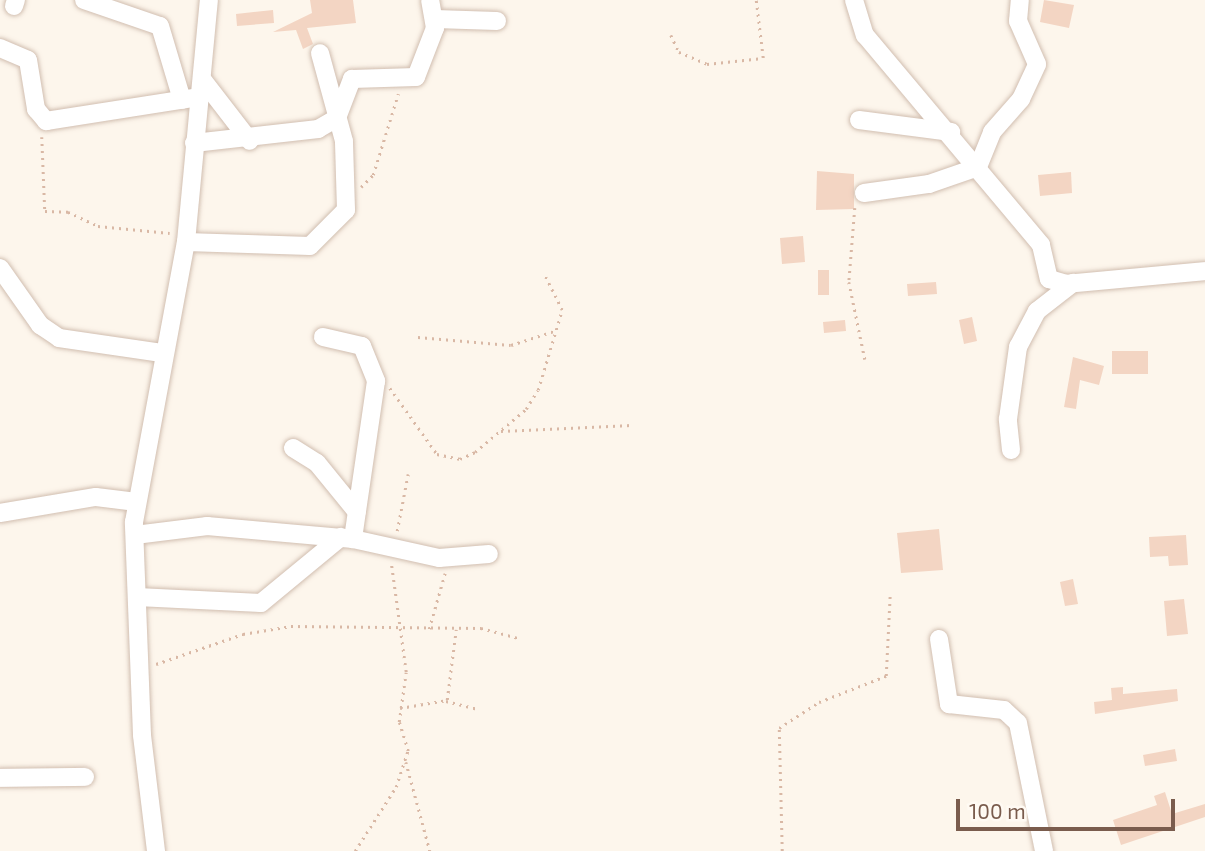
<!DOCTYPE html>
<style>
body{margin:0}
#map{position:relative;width:1205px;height:851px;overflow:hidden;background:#fdf6ec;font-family:"Exo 2",sans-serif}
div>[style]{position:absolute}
.building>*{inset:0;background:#f3d5c3}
.path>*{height:2.5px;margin-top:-1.25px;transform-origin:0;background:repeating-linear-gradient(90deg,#d9b8a5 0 2px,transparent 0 7px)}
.roads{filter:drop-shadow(0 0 2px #d1beb0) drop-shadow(0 0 2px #d1beb0)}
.street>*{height:18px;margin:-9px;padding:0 9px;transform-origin:9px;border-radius:9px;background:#fff}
span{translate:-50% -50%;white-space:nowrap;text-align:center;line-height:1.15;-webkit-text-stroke:6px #fffaf3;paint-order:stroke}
.scale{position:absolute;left:956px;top:799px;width:219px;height:32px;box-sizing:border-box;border:4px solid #7a5c4d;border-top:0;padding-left:9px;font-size:21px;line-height:24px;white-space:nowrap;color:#7a5c4d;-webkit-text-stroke:5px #fffaf3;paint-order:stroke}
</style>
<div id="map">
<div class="building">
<div style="clip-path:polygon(310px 0,353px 0,356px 23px,307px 28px,313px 44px,303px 49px,296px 30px,273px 32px,312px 13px)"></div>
<div style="clip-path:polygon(1044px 0,1074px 5px,1069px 28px,1040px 22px)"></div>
<div style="clip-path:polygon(273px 10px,274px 23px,237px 26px,236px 14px)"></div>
<div style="clip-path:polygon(817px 171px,854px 174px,854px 209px,816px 210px)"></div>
<div style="clip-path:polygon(1071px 172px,1072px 193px,1040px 196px,1038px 175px)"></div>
<div style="clip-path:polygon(803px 236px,805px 262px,782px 264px,780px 238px)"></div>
<div style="clip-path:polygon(818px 270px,829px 270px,829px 295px,818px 295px)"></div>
<div style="clip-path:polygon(936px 282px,937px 294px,908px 296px,907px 284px)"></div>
<div style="clip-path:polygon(972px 317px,977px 341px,964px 344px,959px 320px)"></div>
<div style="clip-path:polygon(845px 320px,846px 331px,824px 333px,823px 322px)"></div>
<div style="clip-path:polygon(1112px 351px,1148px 351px,1148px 374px,1112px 374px)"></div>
<div style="clip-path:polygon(1073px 357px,1104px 366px,1099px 385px,1080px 380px,1076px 409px,1064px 407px)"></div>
<div style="clip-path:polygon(939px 529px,943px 570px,901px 573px,897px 533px)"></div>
<div style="clip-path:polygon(1186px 535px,1188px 565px,1169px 566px,1168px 556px,1150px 557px,1149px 537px)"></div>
<div style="clip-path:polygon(1073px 579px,1078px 604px,1065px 606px,1060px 582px)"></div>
<div style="clip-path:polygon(1184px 599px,1188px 634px,1167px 636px,1164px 601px)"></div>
<div style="clip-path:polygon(1123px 687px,1123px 694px,1177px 689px,1178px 701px,1095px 714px,1094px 702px,1112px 700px,1111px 688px)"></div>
<div style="clip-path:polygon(1175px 749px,1177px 761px,1145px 766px,1143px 755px)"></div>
<div style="clip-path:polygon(1165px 792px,1172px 814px,1205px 804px,1205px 817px,1121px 845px,1113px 820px,1157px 805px,1154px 796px)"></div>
</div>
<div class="path">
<div style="left:671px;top:35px;width:19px;rotate:65deg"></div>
<div style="left:679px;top:52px;width:30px;rotate:23deg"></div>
<div style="left:707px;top:64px;width:56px;rotate:-6.1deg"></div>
<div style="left:763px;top:58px;width:58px;rotate:-96.9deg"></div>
<div style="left:42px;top:137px;width:74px;rotate:87.7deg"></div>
<div style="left:45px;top:211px;width:23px;rotate:2deg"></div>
<div style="left:68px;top:212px;width:33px;rotate:25deg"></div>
<div style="left:98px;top:226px;width:72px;rotate:5.6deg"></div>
<div style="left:361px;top:187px;width:17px;rotate:-45deg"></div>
<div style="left:373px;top:175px;width:85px;rotate:-72.8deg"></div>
<div style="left:855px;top:208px;width:74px;rotate:94.6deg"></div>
<div style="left:849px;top:282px;width:79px;rotate:78.3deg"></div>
<div style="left:418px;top:337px;width:93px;rotate:4.9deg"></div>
<div style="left:511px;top:345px;width:45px;rotate:-18deg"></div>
<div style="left:390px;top:388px;width:81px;rotate:54.5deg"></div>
<div style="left:437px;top:454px;width:24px;rotate:12deg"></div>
<div style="left:460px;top:459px;width:17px;rotate:-25deg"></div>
<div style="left:475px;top:452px;width:67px;rotate:-40.1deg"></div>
<div style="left:526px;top:409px;width:22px;rotate:-58deg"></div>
<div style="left:538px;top:390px;width:84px;rotate:-73.3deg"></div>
<div style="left:562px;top:310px;width:40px;rotate:-116.6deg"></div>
<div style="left:501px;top:431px;width:131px;rotate:-2.6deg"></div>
<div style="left:397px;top:531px;width:58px;rotate:-79.1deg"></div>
<div style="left:429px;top:629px;width:58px;rotate:-74.1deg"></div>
<div style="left:156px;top:664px;width:92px;rotate:-19deg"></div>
<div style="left:243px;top:634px;width:49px;rotate:-9.5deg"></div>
<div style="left:291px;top:626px;width:190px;rotate:0.6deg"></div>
<div style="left:481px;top:628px;width:38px;rotate:15deg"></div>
<div style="left:446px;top:701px;width:34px;rotate:14deg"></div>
<div style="left:400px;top:708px;width:48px;rotate:-9.7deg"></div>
<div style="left:447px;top:700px;width:71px;rotate:-82.7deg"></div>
<div style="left:406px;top:762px;width:92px;rotate:74.9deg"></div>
<div style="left:355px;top:851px;width:76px;rotate:-57.4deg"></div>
<div style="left:396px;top:787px;width:38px;rotate:-72deg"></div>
<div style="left:408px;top:751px;width:30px;rotate:-107deg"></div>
<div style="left:399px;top:722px;width:50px;rotate:-82deg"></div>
<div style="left:406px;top:672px;width:111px;rotate:-97.8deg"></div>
<div style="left:782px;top:851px;width:123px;rotate:-91.4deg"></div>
<div style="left:779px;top:728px;width:48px;rotate:-33deg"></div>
<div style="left:819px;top:702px;width:72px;rotate:-21.2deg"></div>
<div style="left:886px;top:676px;width:81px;rotate:-87.2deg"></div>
</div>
<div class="roads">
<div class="street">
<div style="left:84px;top:0;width:80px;rotate:18.9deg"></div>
<div style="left:160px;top:26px;width:77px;rotate:73.4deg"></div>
<div style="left:854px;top:0;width:37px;rotate:73deg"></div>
<div style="left:865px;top:35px;width:274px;rotate:50deg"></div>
<div style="left:1041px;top:245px;width:35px;rotate:77deg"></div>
<div style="left:1049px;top:279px;width:18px;rotate:16deg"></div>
<div style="left:1066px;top:284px;width:140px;rotate:-5.3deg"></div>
<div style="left:14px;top:6px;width:6px;rotate:-72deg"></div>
<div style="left:435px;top:19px;width:62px;rotate:1.8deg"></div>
<div style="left:0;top:48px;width:30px;rotate:23deg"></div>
<div style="left:28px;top:60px;width:50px;rotate:80.7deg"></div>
<div style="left:36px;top:109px;width:16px;rotate:50deg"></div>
<div style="left:46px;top:121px;width:156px;rotate:-8.9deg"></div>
<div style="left:202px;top:79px;width:78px;rotate:52.3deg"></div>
<div style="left:859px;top:120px;width:93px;rotate:7.4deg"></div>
<div style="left:194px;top:143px;width:125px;rotate:-6.4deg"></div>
<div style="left:318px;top:129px;width:22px;rotate:-30deg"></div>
<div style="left:337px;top:118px;width:42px;rotate:-69deg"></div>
<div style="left:352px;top:79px;width:64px;rotate:-1.8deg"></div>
<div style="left:416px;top:77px;width:53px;rotate:-68.8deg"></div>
<div style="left:435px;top:28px;width:28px;rotate:-100deg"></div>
<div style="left:864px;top:193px;width:66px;rotate:-7.9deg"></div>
<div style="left:929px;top:184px;width:52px;rotate:-19.1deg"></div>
<div style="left:978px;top:167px;width:38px;rotate:-68deg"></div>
<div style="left:992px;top:132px;width:44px;rotate:-48.7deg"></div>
<div style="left:1021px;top:99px;width:38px;rotate:-65deg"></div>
<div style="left:1037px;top:64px;width:47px;rotate:-113.8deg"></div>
<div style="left:1018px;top:21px;width:21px;rotate:-85deg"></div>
<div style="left:186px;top:242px;width:124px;rotate:1.8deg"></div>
<div style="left:310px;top:246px;width:51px;rotate:-45deg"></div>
<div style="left:346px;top:210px;width:69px;rotate:-91.7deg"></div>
<div style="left:344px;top:141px;width:91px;rotate:-105.3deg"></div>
<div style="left:0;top:268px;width:70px;rotate:54.9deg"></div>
<div style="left:40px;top:325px;width:23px;rotate:34deg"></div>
<div style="left:59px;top:338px;width:104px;rotate:8.3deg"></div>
<div style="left:323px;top:337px;width:40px;rotate:13deg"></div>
<div style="left:362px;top:346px;width:38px;rotate:68deg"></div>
<div style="left:376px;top:381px;width:160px;rotate:98.3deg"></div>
<div style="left:293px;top:448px;width:28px;rotate:32deg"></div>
<div style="left:317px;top:463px;width:63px;rotate:50.8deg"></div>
<div style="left:1011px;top:450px;width:31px;rotate:-96deg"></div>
<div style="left:1008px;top:419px;width:73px;rotate:-82.1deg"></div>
<div style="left:1018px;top:347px;width:41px;rotate:-62.2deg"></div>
<div style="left:1037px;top:311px;width:46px;rotate:-37.9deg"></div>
<div style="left:0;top:513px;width:97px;rotate:-9.5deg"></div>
<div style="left:96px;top:497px;width:41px;rotate:7deg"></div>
<div style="left:135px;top:535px;width:73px;rotate:-7.1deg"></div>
<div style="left:207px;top:526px;width:147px;rotate:5.1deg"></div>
<div style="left:353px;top:539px;width:88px;rotate:12.5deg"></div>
<div style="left:439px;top:558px;width:50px;rotate:-4.6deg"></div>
<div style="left:137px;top:597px;width:124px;rotate:2.8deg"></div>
<div style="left:261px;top:603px;width:104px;rotate:-39.5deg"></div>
<div style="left:939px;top:639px;width:66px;rotate:81.3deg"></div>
<div style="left:949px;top:704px;width:55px;rotate:6.2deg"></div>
<div style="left:1004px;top:710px;width:19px;rotate:43deg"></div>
<div style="left:1018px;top:723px;width:131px;rotate:78.5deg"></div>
<div style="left:0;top:778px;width:85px;rotate:-0.7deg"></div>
<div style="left:156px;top:851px;width:117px;rotate:-96.9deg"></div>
<div style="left:142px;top:735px;width:213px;rotate:-92.2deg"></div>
<div style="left:134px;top:522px;width:285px;rotate:-79.5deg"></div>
<div style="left:186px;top:242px;width:243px;rotate:-84.6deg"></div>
</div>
</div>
<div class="scale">100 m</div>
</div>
